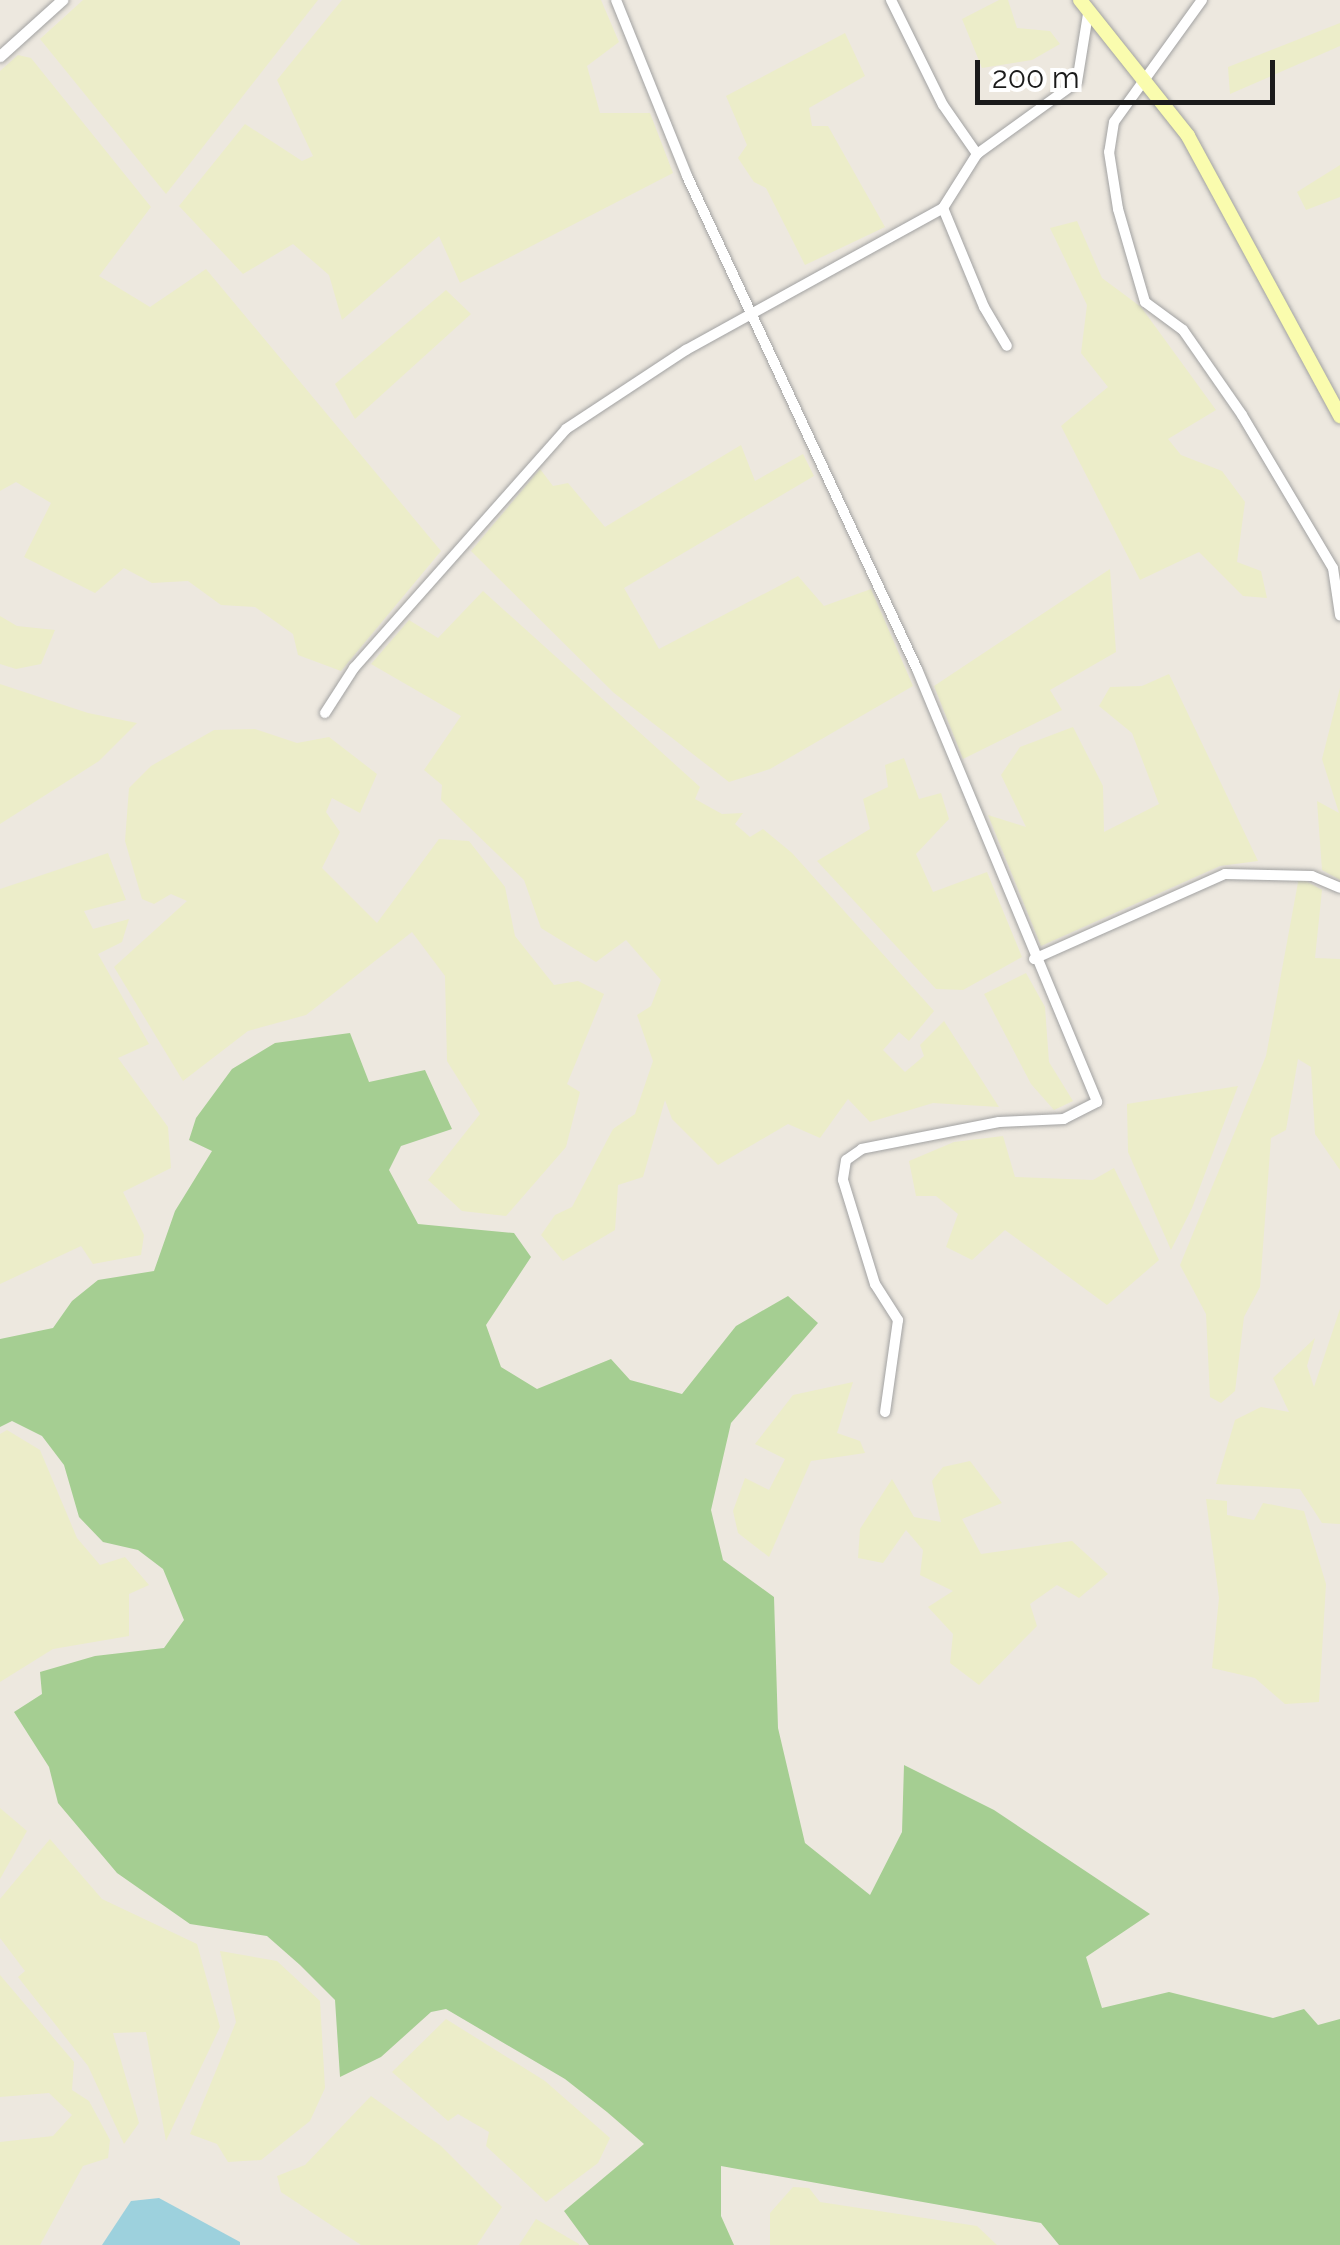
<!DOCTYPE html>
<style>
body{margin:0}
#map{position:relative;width:1340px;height:2245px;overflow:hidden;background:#ede8df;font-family:Raleway,sans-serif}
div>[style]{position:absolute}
.farmland>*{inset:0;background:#ecedc9}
.forest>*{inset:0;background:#a5ce92}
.water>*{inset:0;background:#9dd1dd}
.roads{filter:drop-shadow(0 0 2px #a2a2a2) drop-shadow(0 0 2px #a2a2a2)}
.minor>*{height:10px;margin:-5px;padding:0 5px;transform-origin:5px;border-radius:5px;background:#fff}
.tertiary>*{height:11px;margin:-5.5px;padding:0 5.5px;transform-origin:5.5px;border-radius:5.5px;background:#fff}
.secondary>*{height:14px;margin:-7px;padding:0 7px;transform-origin:7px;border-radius:7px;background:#fafcae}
span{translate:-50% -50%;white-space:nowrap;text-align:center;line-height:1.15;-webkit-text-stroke:8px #fff;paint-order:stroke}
.scale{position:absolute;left:975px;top:60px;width:300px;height:45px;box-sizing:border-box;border:5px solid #1b1b1b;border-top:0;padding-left:12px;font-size:30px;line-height:35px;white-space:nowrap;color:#1b1b1b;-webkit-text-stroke:8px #fff;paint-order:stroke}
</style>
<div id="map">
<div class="farmland">
<div style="clip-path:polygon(83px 0,318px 0,166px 194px,40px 39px)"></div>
<div style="clip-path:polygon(342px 0,601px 0,619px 42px,587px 66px,600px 113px,650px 113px,673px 173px,460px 283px,439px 236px,342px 320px,329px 275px,293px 244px,243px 274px,179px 206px,245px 124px,302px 161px,313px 156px,277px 80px)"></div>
<div style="clip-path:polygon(999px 0,1008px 0,1017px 28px,1050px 31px,1060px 44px,1032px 60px,982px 68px,962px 19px)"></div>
<div style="clip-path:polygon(1340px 23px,1340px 46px,1230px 94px,1228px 67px)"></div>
<div style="clip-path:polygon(845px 33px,865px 76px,809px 108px,812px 126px,828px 126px,885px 227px,805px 265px,766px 188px,754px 182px,738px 158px,747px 145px,726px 96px)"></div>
<div style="clip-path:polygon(18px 55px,31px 58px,151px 207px,99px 276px,150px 307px,206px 269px,441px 551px,341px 671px,298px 655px,293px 634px,255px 607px,221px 605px,188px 581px,152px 583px,124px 568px,95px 593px,24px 557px,51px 503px,16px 482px,0 491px,0 71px)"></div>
<div style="clip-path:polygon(1340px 165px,1340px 197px,1306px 210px,1297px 192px)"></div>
<div style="clip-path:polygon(1077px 221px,1102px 278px,1141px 307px,1216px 410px,1168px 439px,1181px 455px,1222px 471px,1245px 502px,1237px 562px,1261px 571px,1267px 598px,1243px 596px,1199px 552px,1140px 580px,1061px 426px,1108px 387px,1081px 353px,1087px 305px,1050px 228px)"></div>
<div style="clip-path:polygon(446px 290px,471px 314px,355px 419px,335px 384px)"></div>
<div style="clip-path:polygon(741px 445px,755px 481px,803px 454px,814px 476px,624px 588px,659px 649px,798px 576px,824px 606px,871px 589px,913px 686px,770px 769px,729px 782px,614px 693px,471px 551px,540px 469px,553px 486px,568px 483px,605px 527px)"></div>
<div style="clip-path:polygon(1110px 569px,1116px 652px,1050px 690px,1062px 710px,963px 759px,934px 686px)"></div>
<div style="clip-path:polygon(483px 591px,700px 787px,695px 799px,722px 814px,743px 813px,735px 824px,750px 837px,763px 829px,792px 853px,934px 1011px,909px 1041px,899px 1032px,883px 1050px,905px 1072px,924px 1056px,920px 1045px,944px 1021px,999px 1107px,933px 1103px,870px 1122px,848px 1099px,820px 1138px,788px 1124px,718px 1165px,672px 1119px,665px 1100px,643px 1177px,618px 1185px,615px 1230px,563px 1261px,541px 1235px,555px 1215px,572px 1207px,613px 1129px,635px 1114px,653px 1061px,637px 1015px,651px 1006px,661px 980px,626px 940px,596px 962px,541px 928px,524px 880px,441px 800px,442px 785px,424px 770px,461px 716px,371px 664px,409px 620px,438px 638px)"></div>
<div style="clip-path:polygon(0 616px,17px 626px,55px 630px,41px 664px,16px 669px,0 664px)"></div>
<div style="clip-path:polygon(1169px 674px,1258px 861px,1220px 866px,1041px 946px,988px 815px,1026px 827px,1001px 775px,1020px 747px,1073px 727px,1103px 786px,1104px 832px,1159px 804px,1132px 733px,1099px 706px,1110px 687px,1142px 686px)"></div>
<div style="clip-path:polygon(0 684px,88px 713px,137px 723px,99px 761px,0 824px)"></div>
<div style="clip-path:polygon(1340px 688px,1340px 880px,1322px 870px,1317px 801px,1339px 813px,1322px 759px)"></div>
<div style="clip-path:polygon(255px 729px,297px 743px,329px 737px,377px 774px,360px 813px,332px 798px,326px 812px,340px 832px,322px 868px,377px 923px,439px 839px,469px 841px,505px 887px,515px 936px,554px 985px,578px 981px,604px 994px,567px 1084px,580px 1092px,566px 1147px,506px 1216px,462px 1211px,428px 1180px,480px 1114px,447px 1061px,445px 976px,412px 932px,306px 1015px,248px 1031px,183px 1081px,114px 967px,187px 901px,171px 894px,154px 904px,142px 899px,125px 841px,129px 788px,151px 766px,214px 730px)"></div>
<div style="clip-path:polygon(904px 758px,919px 799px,941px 793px,949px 819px,916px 854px,933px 892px,987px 872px,1022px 957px,963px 990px,936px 989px,817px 861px,870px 829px,863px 799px,888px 787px,885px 765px)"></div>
<div style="clip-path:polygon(108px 853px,126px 900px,84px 911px,93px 929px,129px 919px,122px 942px,98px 954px,149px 1044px,118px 1058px,168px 1127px,171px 1168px,123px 1192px,144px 1235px,141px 1255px,93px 1264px,81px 1246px,0 1284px,0 889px)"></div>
<div style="clip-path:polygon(1299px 877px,1322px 890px,1315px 958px,1340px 959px,1340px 1170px,1315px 1134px,1311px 1067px,1298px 1059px,1286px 1130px,1271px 1138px,1260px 1287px,1244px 1317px,1235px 1391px,1221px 1403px,1210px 1397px,1206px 1314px,1180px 1265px,1266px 1056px)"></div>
<div style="clip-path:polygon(1026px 973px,1045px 1007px,1049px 1062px,1073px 1101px,1054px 1110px,1031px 1084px,984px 994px)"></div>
<div style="clip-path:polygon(1238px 1086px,1192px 1208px,1171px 1250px,1128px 1152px,1127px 1104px)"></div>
<div style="clip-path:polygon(1003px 1136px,1015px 1177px,1093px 1180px,1114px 1168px,1159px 1260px,1107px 1305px,1005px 1230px,972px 1260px,946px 1247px,958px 1214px,936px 1196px,916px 1196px,909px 1161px,954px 1142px)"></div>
<div style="clip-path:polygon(1340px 1309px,1340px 1524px,1322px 1523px,1300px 1489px,1216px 1484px,1235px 1420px,1261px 1407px,1289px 1412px,1273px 1378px,1315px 1338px,1307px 1366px,1314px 1387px)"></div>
<div style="clip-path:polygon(853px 1382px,837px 1433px,860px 1441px,865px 1453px,811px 1461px,769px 1557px,738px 1533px,733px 1511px,745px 1478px,769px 1490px,785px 1459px,755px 1444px,793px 1395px)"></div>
<div style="clip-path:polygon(7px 1430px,40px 1450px,77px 1538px,100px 1565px,125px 1557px,149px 1585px,129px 1594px,129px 1636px,53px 1649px,0 1682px,0 1434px)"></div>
<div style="clip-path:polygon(970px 1461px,1002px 1503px,962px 1519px,981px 1554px,1072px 1541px,1108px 1574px,1079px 1598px,1057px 1585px,1030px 1604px,1037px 1626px,979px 1685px,950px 1663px,953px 1634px,928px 1607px,953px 1591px,920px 1575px,923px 1550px,906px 1530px,883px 1563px,858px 1558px,860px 1529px,892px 1479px,914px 1517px,941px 1522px,932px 1481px,943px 1467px)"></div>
<div style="clip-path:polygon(1206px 1499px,1227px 1501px,1227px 1515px,1254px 1520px,1263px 1503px,1304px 1511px,1326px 1584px,1319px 1702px,1285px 1704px,1255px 1678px,1212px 1668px,1219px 1598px)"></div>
<div style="clip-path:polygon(0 1808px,27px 1831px,0 1879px)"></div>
<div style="clip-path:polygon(50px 1839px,102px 1899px,197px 1944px,220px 2027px,166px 2141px,146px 2032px,113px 2033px,139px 2123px,124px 2144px,88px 2066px,18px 1977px,25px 1971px,0 1938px,0 1899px)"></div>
<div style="clip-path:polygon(220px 1951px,277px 1961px,320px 2001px,325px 2088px,310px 2121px,261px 2160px,228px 2162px,217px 2144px,190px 2134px,236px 2022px)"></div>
<div style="clip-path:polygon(0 1975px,74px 2062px,72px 2090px,89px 2101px,110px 2140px,108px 2158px,83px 2166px,40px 2245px,0 2245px,0 2142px,53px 2136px,72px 2115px,49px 2093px,0 2097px)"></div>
<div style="clip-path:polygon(446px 2019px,545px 2081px,610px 2138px,598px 2163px,546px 2202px,486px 2146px,489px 2132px,458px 2114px,448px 2121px,392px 2072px)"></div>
<div style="clip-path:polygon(371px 2096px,441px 2146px,502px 2207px,477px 2245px,361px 2245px,281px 2192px,277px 2176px,305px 2165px)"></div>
<div style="clip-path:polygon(793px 2187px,809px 2188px,820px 2202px,977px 2226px,997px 2245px,770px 2245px,770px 2213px)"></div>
<div style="clip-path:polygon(536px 2219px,579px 2244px,579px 2245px,519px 2245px)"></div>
</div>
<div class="forest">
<div style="clip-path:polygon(350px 1033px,369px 1082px,425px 1070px,452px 1129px,401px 1146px,389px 1170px,418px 1224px,514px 1233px,531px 1257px,486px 1325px,501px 1367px,537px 1389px,611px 1359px,630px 1380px,682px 1394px,736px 1326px,788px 1296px,818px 1323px,731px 1423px,711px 1510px,723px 1560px,774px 1597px,778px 1728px,805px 1843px,870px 1895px,902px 1832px,904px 1765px,994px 1810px,1150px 1914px,1086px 1957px,1102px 2008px,1169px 1992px,1273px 2018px,1304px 2009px,1318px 2025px,1340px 2019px,1340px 2245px,1059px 2245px,1041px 2223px,721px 2166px,721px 2216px,734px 2245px,589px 2245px,564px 2211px,644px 2144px,607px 2112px,565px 2079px,446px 2009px,431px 2012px,381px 2057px,340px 2077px,335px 2000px,300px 1965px,267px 1936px,190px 1924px,117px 1873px,58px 1803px,49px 1767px,14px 1712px,42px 1694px,40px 1672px,95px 1656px,164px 1648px,184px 1620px,163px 1569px,138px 1550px,103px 1542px,79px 1517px,64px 1465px,42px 1436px,12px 1421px,0 1427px,0 1339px,53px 1328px,72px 1301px,98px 1280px,154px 1271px,175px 1211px,212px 1151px,189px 1140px,196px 1118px,232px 1069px,275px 1043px)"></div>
</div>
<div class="water">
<div style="clip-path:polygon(159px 2198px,240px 2242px,240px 2245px,102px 2245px,131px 2201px)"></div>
</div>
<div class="roads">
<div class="minor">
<div style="left:616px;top:0;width:190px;rotate:68deg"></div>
<div style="left:687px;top:176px;width:544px;rotate:64.99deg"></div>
<div style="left:917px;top:669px;width:469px;rotate:67.4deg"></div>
<div style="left:1097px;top:1102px;width:37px;rotate:153deg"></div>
<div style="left:1064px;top:1119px;width:65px;rotate:177.4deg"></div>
<div style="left:999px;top:1122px;width:140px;rotate:168.9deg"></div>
<div style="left:862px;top:1149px;width:19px;rotate:145deg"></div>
<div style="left:846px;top:1160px;width:20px;rotate:99deg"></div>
<div style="left:843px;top:1180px;width:109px;rotate:72.9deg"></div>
<div style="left:875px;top:1284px;width:43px;rotate:57.4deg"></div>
<div style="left:898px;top:1320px;width:93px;rotate:98deg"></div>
<div style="left:891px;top:0;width:117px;rotate:63.7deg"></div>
<div style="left:943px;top:105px;width:60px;rotate:55.2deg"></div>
<div style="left:1202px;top:0;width:150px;rotate:125.8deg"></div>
<div style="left:1114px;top:122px;width:30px;rotate:99deg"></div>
<div style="left:1109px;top:152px;width:58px;rotate:81deg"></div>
<div style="left:1118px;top:209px;width:97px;rotate:73.8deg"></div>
<div style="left:1145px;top:302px;width:47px;rotate:36.4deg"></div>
<div style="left:1183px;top:330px;width:103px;rotate:55.2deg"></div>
<div style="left:1242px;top:415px;width:178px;rotate:59.3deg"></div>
<div style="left:1333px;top:568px;width:48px;rotate:81.5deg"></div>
<div style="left:943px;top:208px;width:107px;rotate:67.5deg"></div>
<div style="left:984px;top:307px;width:45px;rotate:59.5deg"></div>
<div style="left:325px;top:713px;width:54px;rotate:-57.2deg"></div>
<div style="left:354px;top:668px;width:319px;rotate:-48.4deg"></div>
<div style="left:566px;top:429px;width:144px;rotate:-33.4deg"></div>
<div style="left:686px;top:350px;width:294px;rotate:-28.9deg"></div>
<div style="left:943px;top:208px;width:64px;rotate:-57.8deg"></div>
<div style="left:977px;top:154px;width:123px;rotate:-35.8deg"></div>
<div style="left:1077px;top:82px;width:69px;rotate:-80.8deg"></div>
<div style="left:1034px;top:959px;width:209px;rotate:-24deg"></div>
<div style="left:1225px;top:874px;width:87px;rotate:1.3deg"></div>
<div style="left:1312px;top:876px;width:30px;rotate:23deg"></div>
</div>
<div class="tertiary">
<div style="left:0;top:56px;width:84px;rotate:-42.1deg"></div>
</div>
<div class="secondary">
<div style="left:1080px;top:0;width:174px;rotate:51.5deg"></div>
<div style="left:1188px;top:136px;width:319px;rotate:61.5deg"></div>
</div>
</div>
<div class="scale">200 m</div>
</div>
